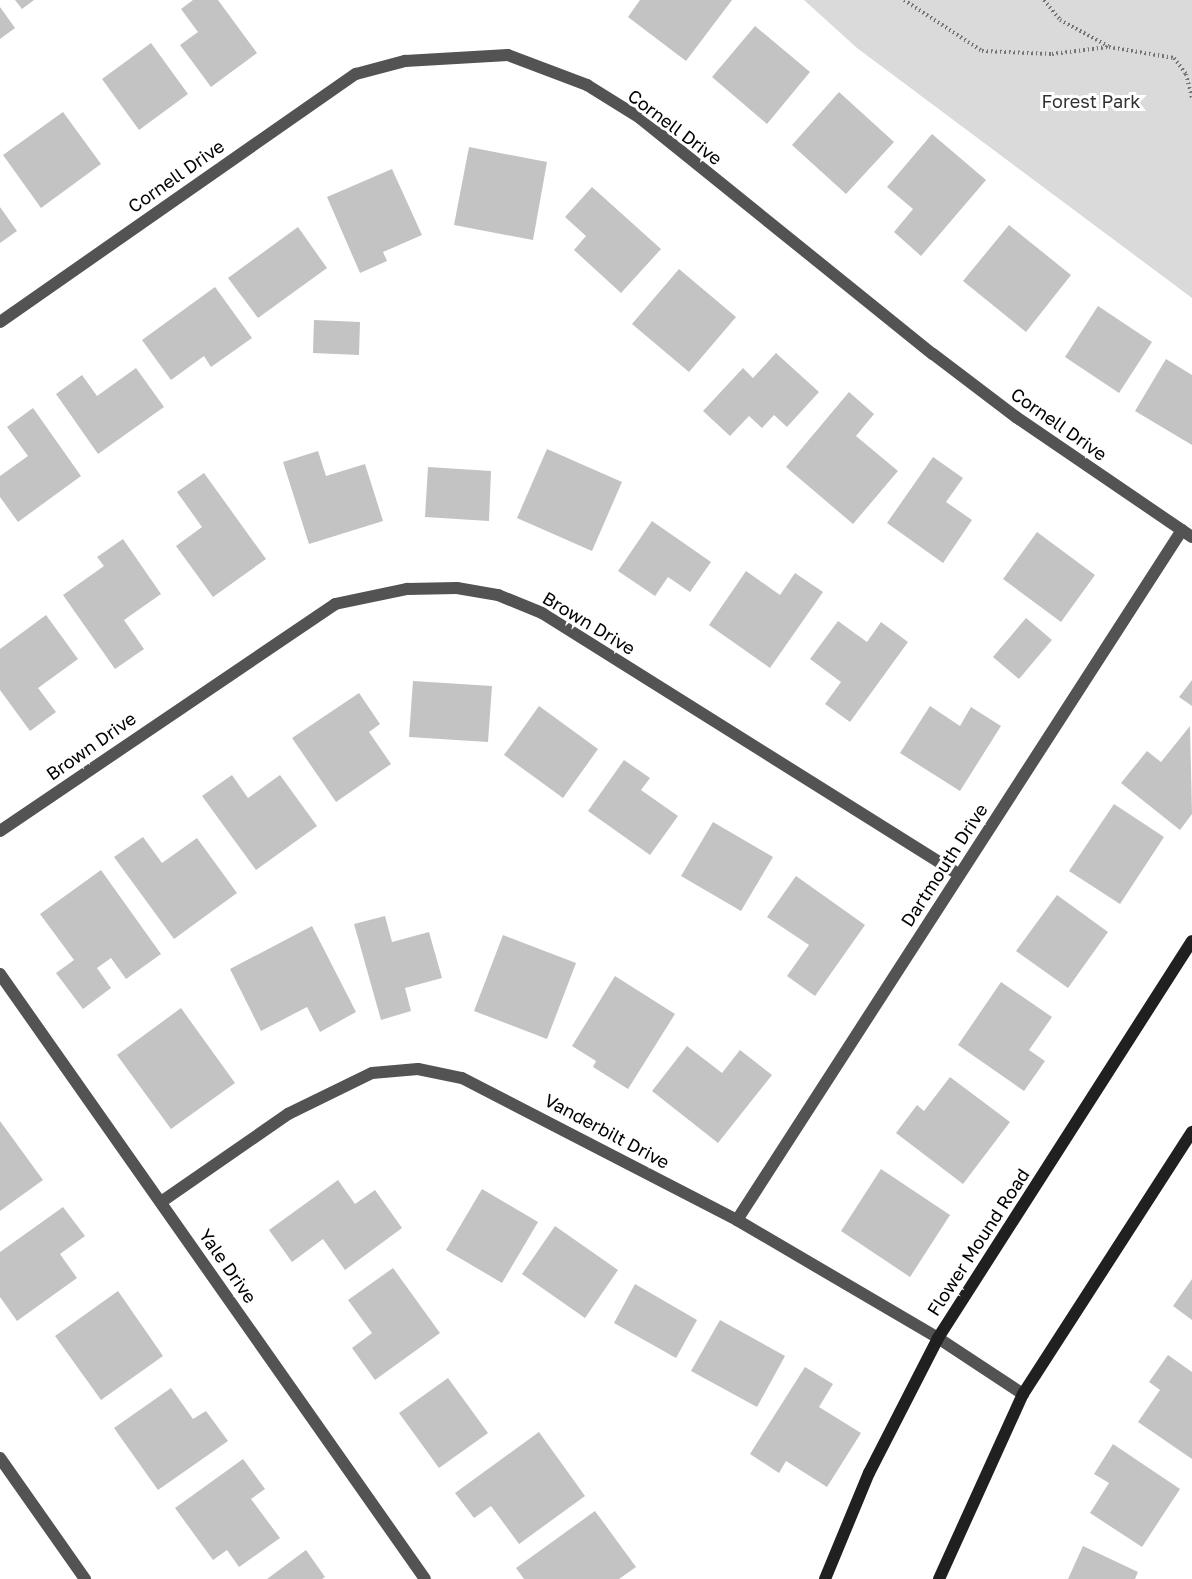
<!DOCTYPE html>
<style>
body{margin:0}
#map{position:relative;width:1192px;height:1579px;overflow:hidden;background:#fff;font-family:"Golos Text",sans-serif}
div>[style]{position:absolute}
.green>*{inset:0;background:#dadada}
.building>*{inset:0;background:#c3c3c3}
.path>*{height:4px;margin-top:-2px;transform-origin:0;background:repeating-linear-gradient(90deg,#757575 0 1.5px,transparent 0 4.5px)}
.minor>*{height:12px;margin:-6px;padding:0 6px;transform-origin:6px;border-radius:6px;background:#535353}
.secondary>*{height:12px;margin:-6px;padding:0 6px;transform-origin:6px;border-radius:6px;background:#202020}
span{translate:-50% -50%;white-space:nowrap;text-align:center;line-height:1.15;-webkit-text-stroke:6px #fff;paint-order:stroke}
.park-label{font-size:18px;color:#313131}
.street-label{font-size:18px;color:#000}
</style>
<div id="map">
<div class="green">
<div style="clip-path:polygon(804px 0,1192px 0,1192px 298px,857px 48px)"></div>
</div>
<div class="building">
<div style="clip-path:polygon(15px 0,34px 0,22px 9px)"></div>
<div style="clip-path:polygon(193px 0,218px 0,257px 53px,211px 87px,180px 45px,198px 32px,181px 9px)"></div>
<div style="clip-path:polygon(640px 0,732px 0,686px 61px,628px 17px)"></div>
<div style="clip-path:polygon(0 7px,15px 28px,0 39px)"></div>
<div style="clip-path:polygon(755px 26px,810px 72px,767px 124px,712px 77px)"></div>
<div style="clip-path:polygon(151px 43px,188px 94px,139px 130px,102px 79px)"></div>
<div style="clip-path:polygon(839px 92px,894px 142px,846px 194px,792px 145px)"></div>
<div style="clip-path:polygon(63px 112px,101px 164px,41px 208px,3px 155px)"></div>
<div style="clip-path:polygon(932px 134px,986px 180px,921px 256px,894px 232px,913px 209px,887px 187px)"></div>
<div style="clip-path:polygon(469px 147px,547px 162px,533px 240px,454px 225px)"></div>
<div style="clip-path:polygon(392px 169px,422px 235px,383px 252px,387px 261px,360px 273px,327px 197px)"></div>
<div style="clip-path:polygon(592px 187px,661px 249px,621px 293px,574px 250px,586px 236px,565px 217px)"></div>
<div style="clip-path:polygon(0 207px,17px 231px,0 243px)"></div>
<div style="clip-path:polygon(1009px 225px,1071px 275px,1026px 332px,963px 281px)"></div>
<div style="clip-path:polygon(298px 227px,327px 268px,258px 318px,228px 278px)"></div>
<div style="clip-path:polygon(679px 269px,736px 317px,689px 372px,632px 324px)"></div>
<div style="clip-path:polygon(215px 287px,252px 338px,211px 367px,204px 356px,171px 380px,142px 340px)"></div>
<div style="clip-path:polygon(1098px 306px,1152px 342px,1119px 393px,1065px 357px)"></div>
<div style="clip-path:polygon(314px 320px,360px 322px,359px 355px,313px 353px)"></div>
<div style="clip-path:polygon(776px 353px,819px 392px,787px 427px,774px 415px,762px 428px,749px 416px,730px 436px,703px 411px,743px 368px,753px 378px)"></div>
<div style="clip-path:polygon(1166px 359px,1192px 375px,1192px 445px,1135px 411px)"></div>
<div style="clip-path:polygon(136px 368px,164px 407px,98px 454px,56px 394px,82px 375px,97px 396px)"></div>
<div style="clip-path:polygon(849px 392px,874px 414px,856px 436px,898px 471px,853px 524px,786px 467px)"></div>
<div style="clip-path:polygon(33px 408px,81px 476px,18px 522px,0 497px,0 476px,28px 456px,7px 427px)"></div>
<div style="clip-path:polygon(547px 449px,622px 482px,592px 551px,517px 518px)"></div>
<div style="clip-path:polygon(318px 451px,326px 476px,365px 464px,383px 521px,309px 544px,283px 462px)"></div>
<div style="clip-path:polygon(933px 457px,963px 478px,946px 502px,972px 520px,943px 563px,887px 523px)"></div>
<div style="clip-path:polygon(428px 467px,491px 471px,489px 521px,425px 517px)"></div>
<div style="clip-path:polygon(204px 473px,266px 559px,213px 597px,176px 546px,202px 527px,177px 492px)"></div>
<div style="clip-path:polygon(652px 521px,711px 562px,690px 592px,668px 577px,655px 596px,618px 571px)"></div>
<div style="clip-path:polygon(1037px 532px,1095px 575px,1061px 622px,1003px 579px)"></div>
<div style="clip-path:polygon(123px 539px,161px 594px,124px 620px,144px 649px,115px 669px,63px 595px,104px 566px,97px 557px)"></div>
<div style="clip-path:polygon(746px 571px,780px 595px,795px 573px,823px 592px,770px 668px,709px 625px)"></div>
<div style="clip-path:polygon(46px 615px,78px 659px,38px 688px,56px 712px,30px 731px,0 690px,0 649px)"></div>
<div style="clip-path:polygon(1026px 618px,1052px 640px,1019px 679px,993px 657px)"></div>
<div style="clip-path:polygon(838px 621px,867px 642px,881px 622px,908px 642px,850px 722px,825px 704px,841px 682px,810px 659px)"></div>
<div style="clip-path:polygon(1192px 680px,1192px 706px,1179px 697px)"></div>
<div style="clip-path:polygon(413px 681px,492px 686px,488px 742px,409px 737px)"></div>
<div style="clip-path:polygon(359px 693px,380px 724px,369px 732px,391px 764px,336px 802px,292px 738px)"></div>
<div style="clip-path:polygon(539px 706px,598px 749px,563px 798px,504px 755px)"></div>
<div style="clip-path:polygon(930px 706px,960px 726px,971px 707px,1001px 726px,960px 791px,900px 753px)"></div>
<div style="clip-path:polygon(1190px 726px,1192px 814px,1180px 830px,1121px 783px,1147px 751px,1161px 762px)"></div>
<div style="clip-path:polygon(624px 760px,650px 778px,641px 790px,678px 816px,650px 855px,588px 811px)"></div>
<div style="clip-path:polygon(232px 775px,248px 798px,280px 775px,317px 826px,256px 870px,202px 796px)"></div>
<div style="clip-path:polygon(1114px 804px,1164px 837px,1120px 904px,1069px 871px)"></div>
<div style="clip-path:polygon(713px 822px,773px 857px,741px 911px,681px 876px)"></div>
<div style="clip-path:polygon(143px 837px,162px 863px,197px 838px,237px 893px,174px 939px,114px 857px)"></div>
<div style="clip-path:polygon(101px 870px,161px 954px,126px 979px,111px 958px,97px 968px,111px 988px,83px 1009px,56px 973px,74px 960px,40px 914px)"></div>
<div style="clip-path:polygon(796px 876px,865px 925px,815px 996px,787px 976px,809px 945px,767px 917px)"></div>
<div style="clip-path:polygon(1057px 895px,1108px 932px,1068px 988px,1016px 951px)"></div>
<div style="clip-path:polygon(385px 916px,392px 942px,429px 932px,442px 978px,405px 988px,411px 1011px,381px 1020px,354px 924px)"></div>
<div style="clip-path:polygon(312px 926px,356px 1012px,320px 1032px,307px 1007px,261px 1031px,230px 969px)"></div>
<div style="clip-path:polygon(503px 935px,576px 963px,547px 1039px,474px 1011px)"></div>
<div style="clip-path:polygon(615px 976px,675px 1014px,628px 1089px,593px 1067px,596px 1061px,572px 1046px)"></div>
<div style="clip-path:polygon(1001px 982px,1052px 1017px,1029px 1050px,1045px 1061px,1024px 1091px,958px 1045px)"></div>
<div style="clip-path:polygon(181px 1008px,235px 1083px,171px 1129px,117px 1055px)"></div>
<div style="clip-path:polygon(687px 1046px,722px 1073px,740px 1050px,772px 1075px,718px 1143px,652px 1091px)"></div>
<div style="clip-path:polygon(950px 1077px,1010px 1122px,963px 1184px,896px 1133px,917px 1105px,924px 1111px)"></div>
<div style="clip-path:polygon(0 1121px,43px 1180px,0 1211px)"></div>
<div style="clip-path:polygon(881px 1169px,950px 1215px,910px 1277px,841px 1231px)"></div>
<div style="clip-path:polygon(338px 1180px,355px 1204px,375px 1190px,402px 1228px,345px 1270px,323px 1239px,292px 1262px,269px 1230px)"></div>
<div style="clip-path:polygon(482px 1189px,538px 1222px,502px 1283px,446px 1250px)"></div>
<div style="clip-path:polygon(63px 1207px,85px 1236px,60px 1254px,77px 1278px,17px 1321px,0 1297px,0 1252px)"></div>
<div style="clip-path:polygon(555px 1226px,618px 1270px,585px 1318px,522px 1274px)"></div>
<div style="clip-path:polygon(393px 1268px,440px 1333px,375px 1380px,352px 1348px,372px 1333px,348px 1300px)"></div>
<div style="clip-path:polygon(1192px 1279px,1192px 1320px,1173px 1306px)"></div>
<div style="clip-path:polygon(635px 1284px,697px 1320px,676px 1358px,614px 1323px)"></div>
<div style="clip-path:polygon(118px 1291px,163px 1356px,101px 1400px,55px 1336px)"></div>
<div style="clip-path:polygon(720px 1320px,785px 1356px,757px 1407px,691px 1371px)"></div>
<div style="clip-path:polygon(1168px 1355px,1192px 1372px,1192px 1459px,1138px 1422px,1160px 1390px,1149px 1382px)"></div>
<div style="clip-path:polygon(805px 1367px,833px 1384px,819px 1407px,861px 1433px,827px 1487px,786px 1461px,779px 1473px,750px 1454px)"></div>
<div style="clip-path:polygon(448px 1378px,488px 1433px,439px 1468px,399px 1413px)"></div>
<div style="clip-path:polygon(171px 1388px,193px 1419px,206px 1411px,228px 1441px,158px 1490px,114px 1428px)"></div>
<div style="clip-path:polygon(539px 1432px,585px 1496px,519px 1544px,491px 1506px,474px 1518px,455px 1493px)"></div>
<div style="clip-path:polygon(1113px 1444px,1180px 1489px,1142px 1547px,1090px 1513px,1109px 1483px,1094px 1474px)"></div>
<div style="clip-path:polygon(243px 1459px,265px 1489px,251px 1499px,280px 1538px,239px 1567px,227px 1550px,213px 1560px,175px 1508px)"></div>
<div style="clip-path:polygon(595px 1511px,636px 1567px,619px 1579px,524px 1579px,516px 1568px)"></div>
<div style="clip-path:polygon(1083px 1546px,1138px 1572px,1135px 1579px,1068px 1579px)"></div>
<div style="clip-path:polygon(306px 1550px,325px 1577px,322px 1579px,267px 1579px)"></div>
</div>
<div class="path">
<div style="left:904px;top:0;width:93px;rotate:33.2deg"></div>
<div style="left:982px;top:51px;width:70px;rotate:2.5deg"></div>
<div style="left:1052px;top:54px;width:57px;rotate:-7deg"></div>
<div style="left:1109px;top:47px;width:66px;rotate:9.6deg"></div>
<div style="left:1174px;top:58px;width:20px;rotate:53deg"></div>
<div style="left:1186px;top:74px;width:25px;rotate:76deg"></div>
<div style="left:1044px;top:0;width:26px;rotate:51deg"></div>
<div style="left:1060px;top:20px;width:55px;rotate:28.4deg"></div>
</div>
<div class="minor">
<div style="left:0;top:322px;width:434px;rotate:-34.9deg"></div>
<div style="left:356px;top:74px;width:51px;rotate:-14.9deg"></div>
<div style="left:405px;top:61px;width:103px;rotate:-3.3deg"></div>
<div style="left:508px;top:55px;width:85px;rotate:20.8deg"></div>
<div style="left:587px;top:85px;width:62px;rotate:31.9deg"></div>
<div style="left:640px;top:118px;width:376px;rotate:38.9deg"></div>
<div style="left:933px;top:354px;width:104px;rotate:37.2deg"></div>
<div style="left:1016px;top:417px;width:213px;rotate:34.3deg"></div>
<div style="left:0;top:831px;width:405px;rotate:-34.1deg"></div>
<div style="left:335px;top:604px;width:74px;rotate:-11.8deg"></div>
<div style="left:407px;top:589px;width:50px;rotate:-1.1deg"></div>
<div style="left:457px;top:588px;width:42px;rotate:9.7deg"></div>
<div style="left:498px;top:595px;width:48px;rotate:22.2deg"></div>
<div style="left:542px;top:613px;width:492px;rotate:32.1deg"></div>
<div style="left:0;top:974px;width:739px;rotate:54.91deg"></div>
<div style="left:161px;top:1202px;width:155px;rotate:-34.7deg"></div>
<div style="left:288px;top:1114px;width:93px;rotate:-26deg"></div>
<div style="left:372px;top:1073px;width:46px;rotate:-5deg"></div>
<div style="left:418px;top:1069px;width:45px;rotate:11.6deg"></div>
<div style="left:462px;top:1078px;width:309px;rotate:27.3deg"></div>
<div style="left:737px;top:1220px;width:233px;rotate:30.4deg"></div>
<div style="left:938px;top:1338px;width:102px;rotate:33.4deg"></div>
<div style="left:737px;top:1220px;width:821px;rotate:-57.18deg"></div>
<div style="left:0;top:1458px;width:148px;rotate:54.9deg"></div>
</div>
<div class="secondary">
<div style="left:825px;top:1579px;width:115px;rotate:-67.5deg"></div>
<div style="left:869px;top:1473px;width:152px;rotate:-62.9deg"></div>
<div style="left:938px;top:1338px;width:471px;rotate:-57.4deg"></div>
<div style="left:939px;top:1579px;width:203px;rotate:-65.6deg"></div>
<div style="left:1023px;top:1394px;width:312px;rotate:-57.2deg"></div>
</div>
<div class="park-label">
<span style="left:1091px;top:101px">Forest Park</span>
</div>
<div class="street-label">
<span style="left:675px;top:127px;rotate:37deg">Cornell Drive</span>
<span style="left:176px;top:176px;rotate:-35deg">Cornell Drive</span>
<span style="left:1059px;top:424px;rotate:35deg">Cornell Drive</span>
<span style="left:589px;top:623px;rotate:31deg">Brown Drive</span>
<span style="left:91px;top:746px;rotate:-35deg">Brown Drive</span>
<span style="left:944px;top:865px;rotate:-57deg">Dartmouth Drive</span>
<span style="left:607px;top:1131px;rotate:28deg">Vanderbilt Drive</span>
<span style="left:978px;top:1242px;rotate:-57deg">Flower Mound Road</span>
<span style="left:228px;top:1266px;rotate:55deg">Yale Drive</span>
</div>
</div>
